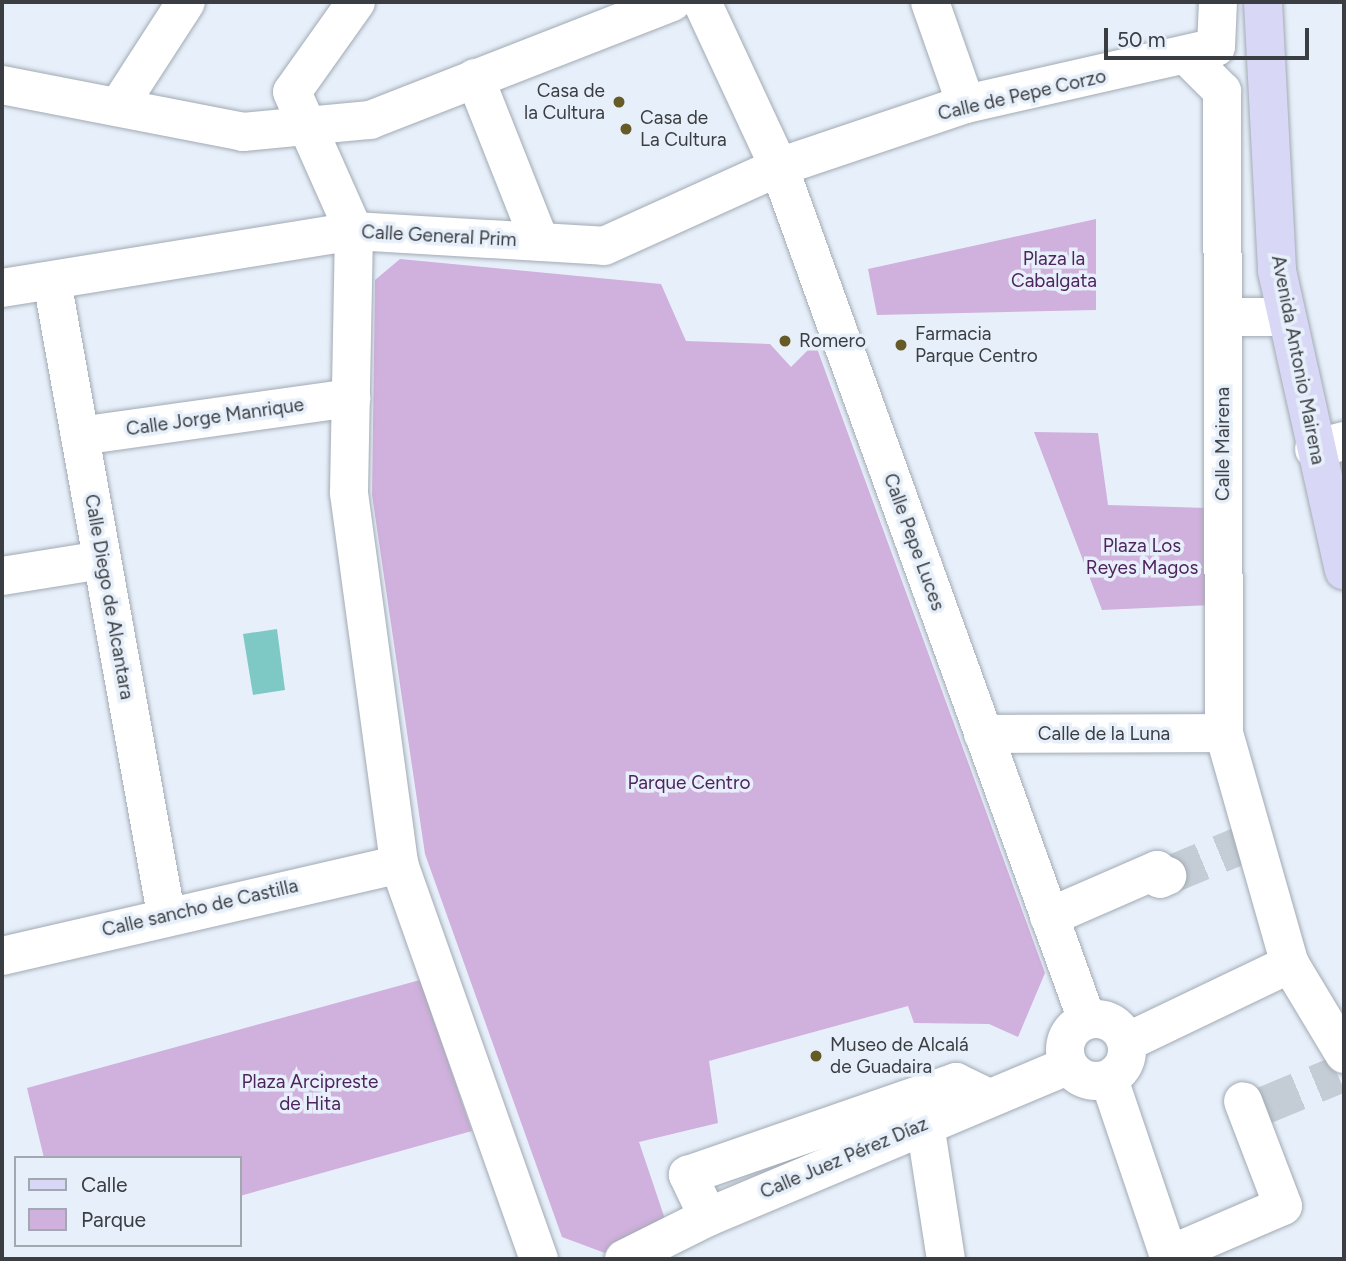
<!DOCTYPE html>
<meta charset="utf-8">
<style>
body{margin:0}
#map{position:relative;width:1346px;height:1261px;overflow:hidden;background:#e7f0fa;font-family:Figtree,sans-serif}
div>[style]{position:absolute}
.green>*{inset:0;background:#d0b0dc}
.water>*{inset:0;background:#7ec9c5}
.minor-tunnel>*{height:38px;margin-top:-19px;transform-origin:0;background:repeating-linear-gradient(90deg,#c4ccd5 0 38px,transparent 0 57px)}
.roads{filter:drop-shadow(0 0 2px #a2aab4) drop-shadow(0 0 2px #a2aab4)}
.minor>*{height:38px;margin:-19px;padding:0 19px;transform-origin:19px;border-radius:19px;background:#fff}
.minor>.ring{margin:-19px;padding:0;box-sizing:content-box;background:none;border:38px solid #fff;border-radius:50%}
.major>*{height:38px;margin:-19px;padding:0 19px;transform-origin:19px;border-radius:19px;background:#d8d7f5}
.dots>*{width:19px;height:19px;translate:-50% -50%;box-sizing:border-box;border:4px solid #e7f0fa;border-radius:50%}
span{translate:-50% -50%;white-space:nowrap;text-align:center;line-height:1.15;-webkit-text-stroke:7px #e7f0fa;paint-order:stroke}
.poi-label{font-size:19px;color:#3a3d41}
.right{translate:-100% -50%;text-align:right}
.left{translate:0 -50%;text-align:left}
.street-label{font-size:19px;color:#3a3d41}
.park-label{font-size:19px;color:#4e245d}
.frame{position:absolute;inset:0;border:4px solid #3a3d41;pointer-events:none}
.legend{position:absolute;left:14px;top:1156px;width:228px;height:91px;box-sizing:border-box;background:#e7f0fa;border:2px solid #a2a8b0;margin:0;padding:9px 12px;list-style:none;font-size:21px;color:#3a3d41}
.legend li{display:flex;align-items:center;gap:14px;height:35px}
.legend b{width:35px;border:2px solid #a2a8b0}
.scale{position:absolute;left:1104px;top:28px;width:205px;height:32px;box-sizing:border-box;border:4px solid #3a3d41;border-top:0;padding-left:9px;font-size:21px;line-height:24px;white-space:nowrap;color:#3a3d41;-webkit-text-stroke:5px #e7f0fa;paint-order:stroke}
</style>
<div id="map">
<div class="green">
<div style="clip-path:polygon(1096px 219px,1096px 310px,877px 315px,868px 269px)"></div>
<div style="clip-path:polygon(400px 259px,661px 284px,686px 341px,770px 344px,791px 367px,815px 343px,1045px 973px,1018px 1037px,989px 1024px,914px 1023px,908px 1006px,709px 1061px,718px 1123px,639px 1142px,667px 1225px,605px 1253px,562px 1237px,425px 854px,372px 495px,375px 280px)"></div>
<div style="clip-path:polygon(1034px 432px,1098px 433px,1108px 505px,1208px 508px,1211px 605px,1102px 610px)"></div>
<div style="clip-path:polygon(420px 980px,472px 1131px,240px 1196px,240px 1158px,44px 1158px,27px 1088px)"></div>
</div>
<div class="water">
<div style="clip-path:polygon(277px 629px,285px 690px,253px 695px,243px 634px)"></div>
</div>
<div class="minor-tunnel">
<div style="left:1167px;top:876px;width:81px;rotate:-22.5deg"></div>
<div style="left:1263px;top:1106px;width:81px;rotate:-22.5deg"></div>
</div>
<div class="roads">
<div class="minor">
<div style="left:356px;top:2px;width:110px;rotate:125.4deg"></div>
<div style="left:292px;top:92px;width:152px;rotate:66deg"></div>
<div style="left:354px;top:231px;width:262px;rotate:91.1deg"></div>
<div style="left:349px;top:493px;width:374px;rotate:82.3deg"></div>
<div style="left:399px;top:864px;width:419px;rotate:70.5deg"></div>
<div style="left:702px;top:2px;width:182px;rotate:65deg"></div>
<div style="left:779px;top:167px;width:907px;rotate:70.15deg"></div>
<div style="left:930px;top:2px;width:108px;rotate:70.6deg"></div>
<div style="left:1188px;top:57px;width:48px;rotate:45deg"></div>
<div style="left:1222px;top:91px;width:642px;rotate:89.82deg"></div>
<div style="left:1224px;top:733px;width:240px;rotate:74.1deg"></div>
<div style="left:1290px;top:964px;width:105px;rotate:59deg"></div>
<div style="left:475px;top:78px;width:176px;rotate:68.4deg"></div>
<div style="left:2px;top:85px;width:246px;rotate:11deg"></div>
<div style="left:243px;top:132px;width:128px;rotate:-5.4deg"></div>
<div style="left:370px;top:120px;width:324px;rotate:-21.3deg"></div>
<div style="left:118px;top:107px;width:125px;rotate:-57.1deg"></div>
<div style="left:52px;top:281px;width:643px;rotate:79.79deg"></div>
<div style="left:2px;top:288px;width:357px;rotate:-9.2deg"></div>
<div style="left:354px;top:231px;width:250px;rotate:3.4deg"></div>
<div style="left:604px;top:246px;width:192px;rotate:-24.3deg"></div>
<div style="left:779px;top:167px;width:197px;rotate:-18.6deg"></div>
<div style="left:966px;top:104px;width:256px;rotate:-12.8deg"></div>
<div style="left:1216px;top:47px;width:45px;rotate:-87.5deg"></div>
<div style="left:1223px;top:317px;width:63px"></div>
<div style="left:80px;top:436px;width:274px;rotate:-8deg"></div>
<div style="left:1314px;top:449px;width:31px;rotate:-15deg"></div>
<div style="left:2px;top:576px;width:101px;rotate:-9.1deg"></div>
<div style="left:983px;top:734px;width:241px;rotate:-0.2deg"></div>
<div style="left:1049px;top:917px;width:118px;rotate:-23.5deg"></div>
<div style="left:1157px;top:870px;width:9px;rotate:72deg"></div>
<div style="left:1160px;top:879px;width:8px;rotate:-23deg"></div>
<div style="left:2px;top:956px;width:408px;rotate:-13deg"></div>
<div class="ring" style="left:1065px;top:1019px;width:24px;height:24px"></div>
<div style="left:1127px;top:1042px;width:181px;rotate:-25.6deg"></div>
<div style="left:1109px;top:1079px;width:190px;rotate:71.3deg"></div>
<div style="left:925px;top:1124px;width:137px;rotate:81.2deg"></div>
<div style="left:708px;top:1217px;width:47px;rotate:-115.5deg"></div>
<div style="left:688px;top:1175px;width:284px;rotate:-19.1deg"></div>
<div style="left:956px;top:1082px;width:34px;rotate:26deg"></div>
<div style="left:1169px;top:1255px;width:124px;rotate:-23.3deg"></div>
<div style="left:1283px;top:1206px;width:112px;rotate:-110.9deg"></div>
<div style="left:624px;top:1259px;width:94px;rotate:-26.6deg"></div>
<div style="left:708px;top:1217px;width:390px;rotate:-22.8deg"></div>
</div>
<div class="major">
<div style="left:1263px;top:2px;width:269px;rotate:87deg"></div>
<div style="left:1277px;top:271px;width:307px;rotate:77.4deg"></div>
</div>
</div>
<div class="dots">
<div style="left:619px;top:102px;background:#665a27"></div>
<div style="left:626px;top:129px;background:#665a27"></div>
<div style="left:785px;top:341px;background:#665a27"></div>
<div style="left:901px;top:345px;background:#665a27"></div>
<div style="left:816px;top:1056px;background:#665a27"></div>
</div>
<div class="poi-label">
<span class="right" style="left:605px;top:102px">Casa de<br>la Cultura</span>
<span class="left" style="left:640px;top:129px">Casa de<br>La Cultura</span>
<span class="left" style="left:915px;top:345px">Farmacia<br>Parque Centro</span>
<span class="left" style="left:799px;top:341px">Romero</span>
<span class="left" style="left:830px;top:1056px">Museo de Alcalá<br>de Guadaira</span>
</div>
<div class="street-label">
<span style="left:1022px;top:95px;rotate:-13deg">Calle de Pepe Corzo</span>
<span style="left:439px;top:236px;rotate:3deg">Calle General Prim</span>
<span style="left:1298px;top:360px;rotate:79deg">Avenida Antonio Mairena</span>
<span style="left:215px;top:417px;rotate:-8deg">Calle Jorge Manrique</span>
<span style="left:1223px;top:444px;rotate:-90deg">Calle Mairena</span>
<span style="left:914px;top:542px;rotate:70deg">Calle Pepe Luces</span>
<span style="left:109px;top:597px;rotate:80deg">Calle Diego de Alcantara</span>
<span style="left:1104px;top:734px">Calle de la Luna</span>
<span style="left:200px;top:908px;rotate:-13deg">Calle sancho de Castilla</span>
<span style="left:844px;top:1158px;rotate:-23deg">Calle Juez Pérez Díaz</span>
</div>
<div class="park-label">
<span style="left:1054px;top:270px">Plaza la<br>Cabalgata</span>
<span style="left:1142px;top:557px">Plaza Los<br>Reyes Magos</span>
<span style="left:689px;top:783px">Parque Centro</span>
<span style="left:310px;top:1093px">Plaza Arcipreste<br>de Hita</span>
</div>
<div class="frame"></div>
<ul class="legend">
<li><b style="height:9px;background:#d8d7f5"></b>Calle</li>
<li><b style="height:19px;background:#d0b0dc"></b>Parque</li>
</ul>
<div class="scale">50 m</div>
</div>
